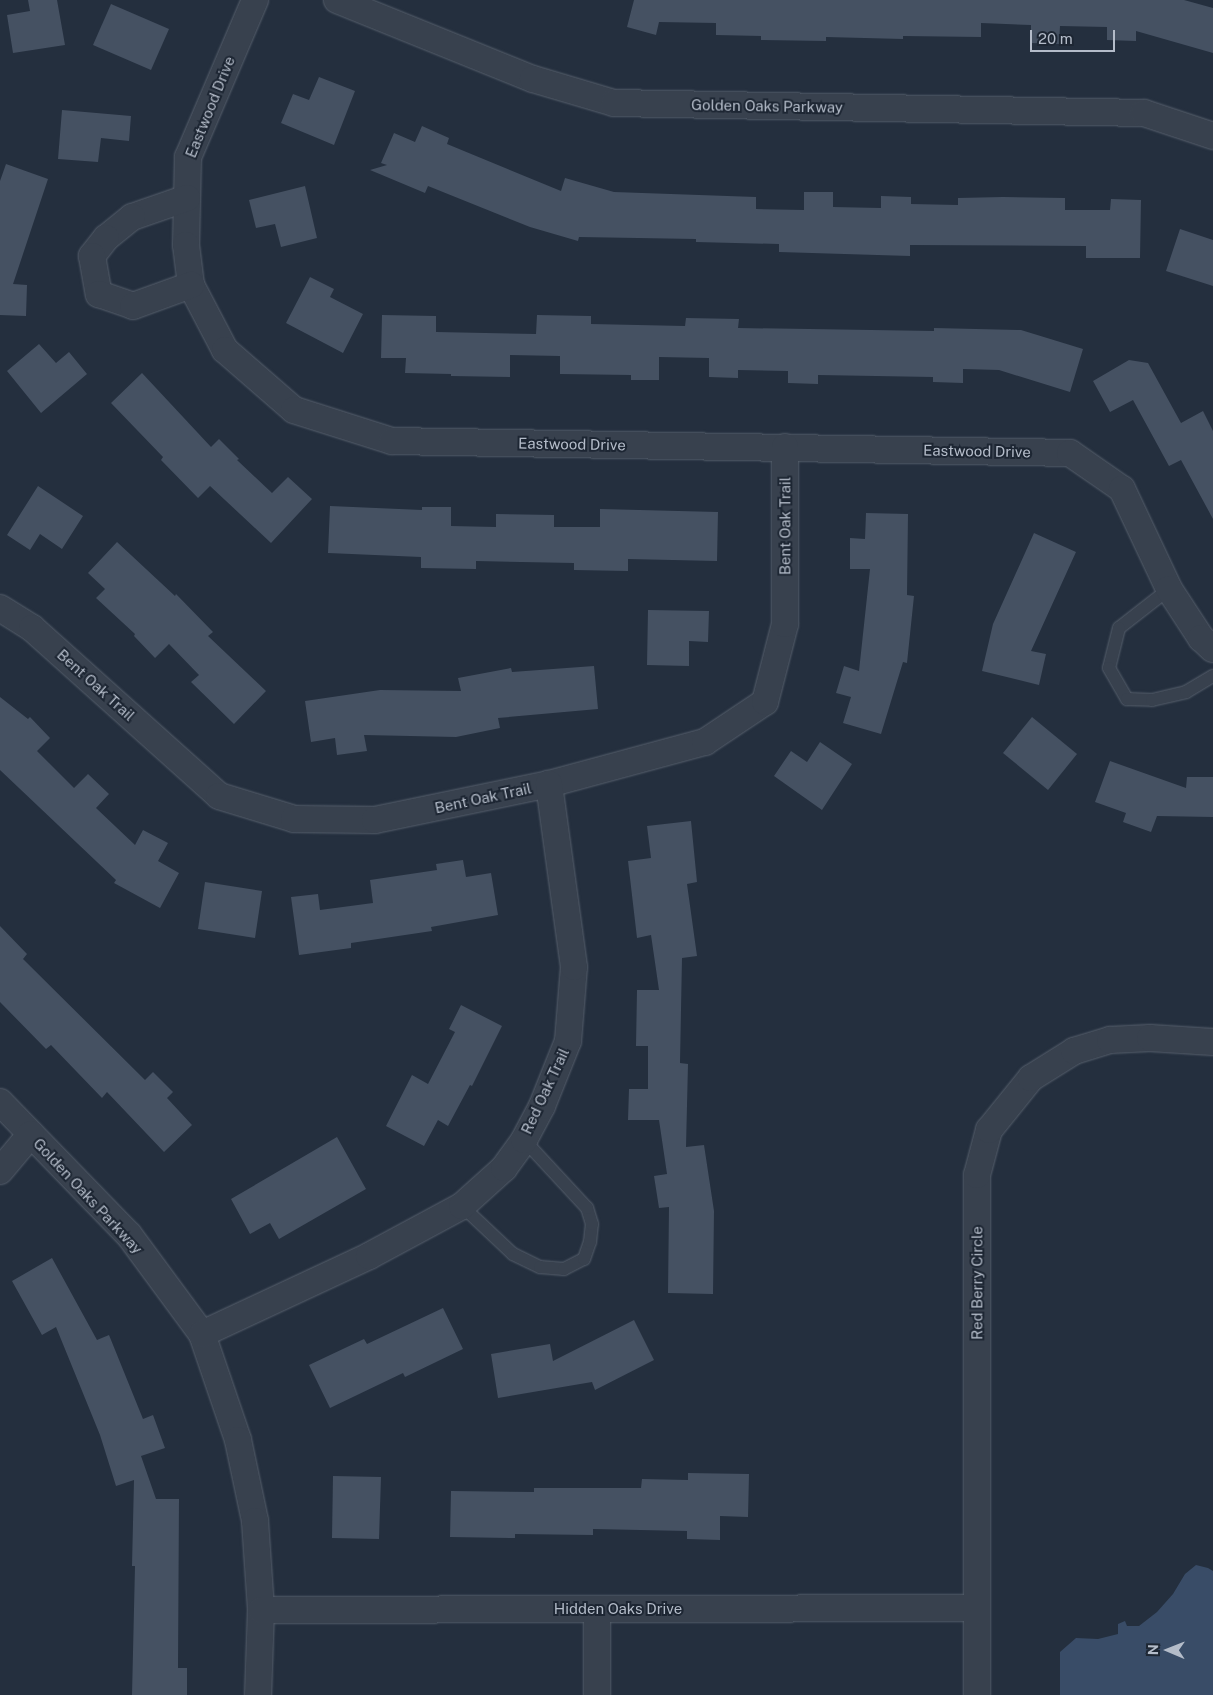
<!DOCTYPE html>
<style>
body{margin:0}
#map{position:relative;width:1213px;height:1695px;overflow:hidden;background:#242f3e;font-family:"Public Sans",sans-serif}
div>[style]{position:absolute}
.water>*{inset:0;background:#394c67}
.building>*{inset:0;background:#455162}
.roads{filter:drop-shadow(0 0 1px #565f6c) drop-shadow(0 0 1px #565f6c)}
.service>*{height:12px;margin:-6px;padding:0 6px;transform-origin:6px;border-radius:6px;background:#38414e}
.minor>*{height:26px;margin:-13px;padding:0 13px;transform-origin:13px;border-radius:13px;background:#38414e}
span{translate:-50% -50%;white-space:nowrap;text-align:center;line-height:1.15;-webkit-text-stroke:4px #1d2633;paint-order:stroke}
.street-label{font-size:15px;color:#b4bcc9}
.north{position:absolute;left:1143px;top:1625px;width:50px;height:50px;-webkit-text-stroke:4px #1d2633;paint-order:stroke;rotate:271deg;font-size:14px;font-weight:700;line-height:20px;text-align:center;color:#b4bcc9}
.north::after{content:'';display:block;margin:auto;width:18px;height:22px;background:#b4bcc9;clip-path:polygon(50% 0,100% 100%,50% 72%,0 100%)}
.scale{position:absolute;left:1030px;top:30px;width:85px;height:22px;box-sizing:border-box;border:2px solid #b4bcc9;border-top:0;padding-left:6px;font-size:15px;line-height:18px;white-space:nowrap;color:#b4bcc9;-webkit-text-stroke:4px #1d2633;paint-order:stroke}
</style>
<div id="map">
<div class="water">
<div style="clip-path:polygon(1196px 1565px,1208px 1568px,1213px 1571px,1213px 1695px,1060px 1695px,1060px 1652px,1076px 1638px,1098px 1639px,1118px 1634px,1118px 1624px,1125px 1621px,1127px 1626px,1139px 1626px,1157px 1612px,1173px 1594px,1185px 1574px)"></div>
</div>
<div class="building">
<div style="clip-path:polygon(28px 0,57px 0,65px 45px,13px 53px,7px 15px,30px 11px)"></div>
<div style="clip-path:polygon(634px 0,1184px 0,1213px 8px,1213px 53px,1136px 31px,1136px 41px,1107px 40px,1107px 27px,1060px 26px,1059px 44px,1031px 43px,1031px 25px,981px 23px,981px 37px,903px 36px,903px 39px,826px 37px,826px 41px,761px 40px,761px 36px,716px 35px,716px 23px,659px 22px,656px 35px,627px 27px)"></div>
<div style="clip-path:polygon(111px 4px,169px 29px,151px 70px,93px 45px)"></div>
<div style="clip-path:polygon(319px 77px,355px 91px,334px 145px,281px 123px,293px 94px,309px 100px)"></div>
<div style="clip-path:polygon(62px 110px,131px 116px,129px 141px,101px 138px,98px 162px,58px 159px)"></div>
<div style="clip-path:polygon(422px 126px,449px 138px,447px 144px,561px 191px,565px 178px,614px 192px,756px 197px,756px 209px,804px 210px,804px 192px,833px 192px,833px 207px,881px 208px,881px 196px,911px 197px,911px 204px,958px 205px,958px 198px,1003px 197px,1065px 198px,1065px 210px,1110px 210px,1111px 199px,1141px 200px,1140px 258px,1086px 258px,1086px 246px,910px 245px,910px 256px,779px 252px,779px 244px,696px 242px,696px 239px,579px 237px,578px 241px,530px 227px,428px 186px,425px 193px,370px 170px,387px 165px,381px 163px,394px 133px,415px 142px)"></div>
<div style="clip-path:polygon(6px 164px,48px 179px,13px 284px,27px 285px,26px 316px,0 315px,0 181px)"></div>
<div style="clip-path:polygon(305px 186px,317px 238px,281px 247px,275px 224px,256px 228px,249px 200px)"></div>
<div style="clip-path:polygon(1180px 229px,1213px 240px,1213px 286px,1166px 271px)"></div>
<div style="clip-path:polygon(310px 277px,334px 289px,330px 297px,363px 314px,343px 353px,286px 323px)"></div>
<div style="clip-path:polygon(382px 315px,436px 316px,436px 332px,536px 334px,537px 315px,591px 316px,591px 324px,685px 326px,686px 318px,739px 319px,738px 328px,934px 331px,934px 328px,1021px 330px,1083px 349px,1070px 392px,999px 370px,963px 369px,963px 383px,933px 382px,933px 377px,818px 375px,818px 384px,788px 383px,788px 371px,738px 370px,738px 378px,709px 377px,709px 358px,659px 357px,659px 380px,631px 380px,631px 375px,560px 374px,560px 356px,510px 355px,510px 377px,451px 376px,451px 374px,405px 373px,406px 358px,381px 358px)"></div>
<div style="clip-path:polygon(39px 344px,56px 363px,69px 352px,87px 374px,41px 413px,7px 371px)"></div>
<div style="clip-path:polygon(1129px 360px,1148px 363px,1181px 423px,1203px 411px,1213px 431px,1213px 519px,1181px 460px,1169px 466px,1133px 400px,1110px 412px,1093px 381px)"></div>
<div style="clip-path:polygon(142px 373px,211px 447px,219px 439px,239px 459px,237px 460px,272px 493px,288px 477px,312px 499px,271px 543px,210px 486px,198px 498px,161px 460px,163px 457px,111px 403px)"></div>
<div style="clip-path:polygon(38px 486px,83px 516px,62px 549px,40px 534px,30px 550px,7px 535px)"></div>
<div style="clip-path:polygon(330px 506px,422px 510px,422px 507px,451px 507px,451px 526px,496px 527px,496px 514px,554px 515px,554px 527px,600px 527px,600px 509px,718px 512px,717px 561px,628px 559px,628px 571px,574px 570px,574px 563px,476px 561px,476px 569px,421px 568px,421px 557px,328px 553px)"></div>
<div style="clip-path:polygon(866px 513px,908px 514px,907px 595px,914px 596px,907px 663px,903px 662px,881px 734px,843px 723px,851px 697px,836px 693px,844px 666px,859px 671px,870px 569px,850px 569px,850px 538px,865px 539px)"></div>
<div style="clip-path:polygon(1034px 533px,1076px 552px,1031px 651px,1046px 654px,1039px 685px,982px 671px,993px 624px)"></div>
<div style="clip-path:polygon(117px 542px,175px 596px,176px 594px,213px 632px,208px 636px,266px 691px,234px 724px,191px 682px,199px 675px,169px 644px,155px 658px,134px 636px,135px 634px,96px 598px,105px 589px,88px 573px)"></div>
<div style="clip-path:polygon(648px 610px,709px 611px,708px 642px,689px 641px,689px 666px,647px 665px)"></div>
<div style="clip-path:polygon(594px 666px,598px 709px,498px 718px,500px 728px,456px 737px,364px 735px,367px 751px,337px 755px,335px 738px,311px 742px,305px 701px,380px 690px,461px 691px,458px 678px,511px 668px,512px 672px)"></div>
<div style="clip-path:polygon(0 697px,28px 719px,30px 717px,50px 738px,37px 751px,74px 788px,88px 774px,109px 794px,96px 808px,135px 845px,143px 830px,168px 843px,158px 861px,179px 873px,160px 908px,114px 883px,116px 880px,0 770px)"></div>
<div style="clip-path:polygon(1032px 717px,1077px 754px,1048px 790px,1003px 753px)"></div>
<div style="clip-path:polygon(820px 742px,852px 764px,822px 810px,774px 776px,791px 751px,807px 762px)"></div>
<div style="clip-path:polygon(1110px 761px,1186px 788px,1187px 777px,1213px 777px,1213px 817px,1157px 816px,1151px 832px,1123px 822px,1126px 813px,1095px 802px)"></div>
<div style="clip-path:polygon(691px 821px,697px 882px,687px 884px,697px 956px,682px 958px,680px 1063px,688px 1064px,686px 1147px,704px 1145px,714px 1211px,713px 1294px,668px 1293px,669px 1207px,659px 1208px,654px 1176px,667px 1174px,659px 1120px,628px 1120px,629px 1089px,648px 1089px,648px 1046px,636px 1046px,637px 990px,659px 990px,651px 935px,637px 938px,628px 861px,651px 858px,647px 826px)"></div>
<div style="clip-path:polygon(463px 860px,466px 877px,491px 873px,498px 915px,431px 927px,432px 931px,351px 943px,351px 948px,299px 955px,291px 897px,318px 894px,320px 910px,373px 903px,370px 880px,437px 870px,436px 864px)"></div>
<div style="clip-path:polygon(205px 882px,262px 891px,255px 938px,198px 929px)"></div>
<div style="clip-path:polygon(0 926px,27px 954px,23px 959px,145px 1080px,153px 1072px,173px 1092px,167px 1098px,192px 1125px,164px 1152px,107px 1092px,102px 1098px,51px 1045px,46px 1049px,0 1002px)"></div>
<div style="clip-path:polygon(461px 1005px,502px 1026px,472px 1086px,470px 1085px,448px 1126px,438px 1120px,424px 1146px,386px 1126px,412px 1075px,428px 1084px,455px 1032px,449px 1029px)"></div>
<div style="clip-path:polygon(337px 1137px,366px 1189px,279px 1239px,270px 1223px,250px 1234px,231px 1199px)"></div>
<div style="clip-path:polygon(52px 1258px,97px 1340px,109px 1335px,143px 1419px,153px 1415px,165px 1448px,141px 1456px,156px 1499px,179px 1499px,178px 1668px,187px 1668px,187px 1695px,132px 1695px,135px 1566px,132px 1566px,134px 1480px,116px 1486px,100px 1435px,56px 1327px,42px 1335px,12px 1281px)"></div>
<div style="clip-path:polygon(443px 1308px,463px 1349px,405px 1377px,403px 1373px,330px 1408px,309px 1365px,364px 1339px,367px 1344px)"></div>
<div style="clip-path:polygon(634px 1320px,654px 1360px,595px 1390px,592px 1382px,498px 1398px,491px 1354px,550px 1344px,553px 1361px)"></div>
<div style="clip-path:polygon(688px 1473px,749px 1474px,748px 1517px,720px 1516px,720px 1540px,687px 1539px,687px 1531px,593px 1529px,593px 1535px,515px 1534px,515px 1538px,450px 1537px,451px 1491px,534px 1492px,534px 1488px,641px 1488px,642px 1479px,688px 1480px)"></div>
<div style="clip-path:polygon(333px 1476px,381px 1477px,379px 1539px,332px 1538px)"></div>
</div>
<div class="roads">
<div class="service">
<div style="left:1169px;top:589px;width:63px;rotate:142deg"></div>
<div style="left:1119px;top:628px;width:41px;rotate:104deg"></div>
<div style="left:1109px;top:668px;width:36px;rotate:60deg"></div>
<div style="left:1127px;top:699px;width:25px;rotate:2deg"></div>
<div style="left:1152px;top:700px;width:35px;rotate:-13deg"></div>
<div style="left:1186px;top:692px;width:31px;rotate:-31deg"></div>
<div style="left:462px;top:1206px;width:70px;rotate:43.3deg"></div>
<div style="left:513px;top:1254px;width:30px;rotate:26deg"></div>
<div style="left:540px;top:1267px;width:24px;rotate:5deg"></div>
<div style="left:564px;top:1269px;width:22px;rotate:-27deg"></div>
<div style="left:584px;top:1259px;width:18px;rotate:-71deg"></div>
<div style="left:590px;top:1242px;width:18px;rotate:-84deg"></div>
<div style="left:592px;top:1224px;width:17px;rotate:-107deg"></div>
<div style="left:587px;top:1208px;width:93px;rotate:-132.8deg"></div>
</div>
<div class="minor">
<div style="left:255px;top:0;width:171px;rotate:113.1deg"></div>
<div style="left:188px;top:157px;width:88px;rotate:91.3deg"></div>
<div style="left:186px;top:245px;width:40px;rotate:82.9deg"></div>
<div style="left:191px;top:285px;width:73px;rotate:62.4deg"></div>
<div style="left:225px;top:350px;width:91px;rotate:41deg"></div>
<div style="left:294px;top:410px;width:103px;rotate:17.6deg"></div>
<div style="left:392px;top:441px;width:678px;rotate:1.01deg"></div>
<div style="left:1070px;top:453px;width:63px;rotate:34.7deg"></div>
<div style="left:1122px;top:489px;width:110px;rotate:64.8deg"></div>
<div style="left:1169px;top:589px;width:59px;rotate:56.9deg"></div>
<div style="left:1201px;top:638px;width:16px;rotate:43deg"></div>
<div style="left:337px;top:0;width:211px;rotate:22deg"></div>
<div style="left:533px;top:79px;width:84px;rotate:16.5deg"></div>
<div style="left:614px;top:103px;width:530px;rotate:1.08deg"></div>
<div style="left:1144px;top:113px;width:73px;rotate:18.4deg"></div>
<div style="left:187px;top:198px;width:58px;rotate:160.9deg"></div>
<div style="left:132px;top:217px;width:33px;rotate:141deg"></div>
<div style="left:106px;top:238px;width:23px;rotate:128deg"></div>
<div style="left:92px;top:256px;width:39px;rotate:80deg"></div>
<div style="left:99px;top:294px;width:36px;rotate:19deg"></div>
<div style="left:133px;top:306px;width:62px;rotate:-19.9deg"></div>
<div style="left:0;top:608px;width:38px;rotate:32deg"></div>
<div style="left:32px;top:628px;width:251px;rotate:41.9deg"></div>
<div style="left:219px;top:796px;width:78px;rotate:17deg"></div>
<div style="left:294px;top:819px;width:81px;rotate:0.7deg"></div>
<div style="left:375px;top:820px;width:178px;rotate:-11.7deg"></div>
<div style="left:549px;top:784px;width:162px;rotate:-15.1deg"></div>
<div style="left:705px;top:742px;width:72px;rotate:-33.7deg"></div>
<div style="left:765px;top:702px;width:81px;rotate:-75.6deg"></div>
<div style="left:785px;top:624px;width:177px;rotate:-90deg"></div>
<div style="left:0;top:1102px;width:185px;rotate:45.9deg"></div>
<div style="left:129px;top:1235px;width:123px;rotate:53.6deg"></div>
<div style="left:202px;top:1334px;width:112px;rotate:71.2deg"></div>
<div style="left:238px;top:1440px;width:83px;rotate:78.1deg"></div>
<div style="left:255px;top:1521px;width:89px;rotate:86.1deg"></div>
<div style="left:261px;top:1610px;width:85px;rotate:92deg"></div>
<div style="left:0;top:1171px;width:48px;rotate:-50deg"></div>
<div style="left:202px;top:1334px;width:184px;rotate:-25deg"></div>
<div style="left:369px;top:1256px;width:106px;rotate:-28.3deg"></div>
<div style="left:462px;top:1206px;width:57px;rotate:-42.1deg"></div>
<div style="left:504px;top:1168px;width:34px;rotate:-54deg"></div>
<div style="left:524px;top:1140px;width:38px;rotate:-62deg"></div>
<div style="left:542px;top:1106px;width:70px;rotate:-68.2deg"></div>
<div style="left:568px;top:1041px;width:74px;rotate:-85.4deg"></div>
<div style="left:574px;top:967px;width:185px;rotate:-97.8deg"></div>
<div style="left:261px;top:1610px;width:714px;rotate:-0.16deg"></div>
<div style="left:597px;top:1695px;width:86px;rotate:-90deg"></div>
<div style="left:977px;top:1695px;width:520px;rotate:-90deg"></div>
<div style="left:977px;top:1175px;width:47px;rotate:-75.1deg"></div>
<div style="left:989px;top:1130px;width:67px;rotate:-51.1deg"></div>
<div style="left:1031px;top:1078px;width:51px;rotate:-32.1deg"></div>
<div style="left:1074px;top:1051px;width:38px;rotate:-17deg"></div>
<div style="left:1110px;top:1040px;width:40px;rotate:-2.9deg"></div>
<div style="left:1150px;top:1038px;width:63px;rotate:3.6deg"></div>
</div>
</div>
<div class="street-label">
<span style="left:767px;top:106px;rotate:1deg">Golden Oaks Parkway</span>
<span style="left:210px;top:107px;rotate:-68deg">Eastwood Drive</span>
<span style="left:572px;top:444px;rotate:1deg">Eastwood Drive</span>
<span style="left:977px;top:451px;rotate:1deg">Eastwood Drive</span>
<span style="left:785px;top:526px;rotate:-90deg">Bent Oak Trail</span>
<span style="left:96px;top:685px;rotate:42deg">Bent Oak Trail</span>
<span style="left:483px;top:798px;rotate:-12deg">Bent Oak Trail</span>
<span style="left:545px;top:1091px;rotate:-65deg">Red Oak Trail</span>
<span style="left:88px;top:1196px;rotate:47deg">Golden Oaks Parkway</span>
<span style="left:977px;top:1283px;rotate:-90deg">Red Berry Circle</span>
<span style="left:618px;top:1609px">Hidden Oaks Drive</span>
</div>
<div class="north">N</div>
<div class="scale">20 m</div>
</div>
